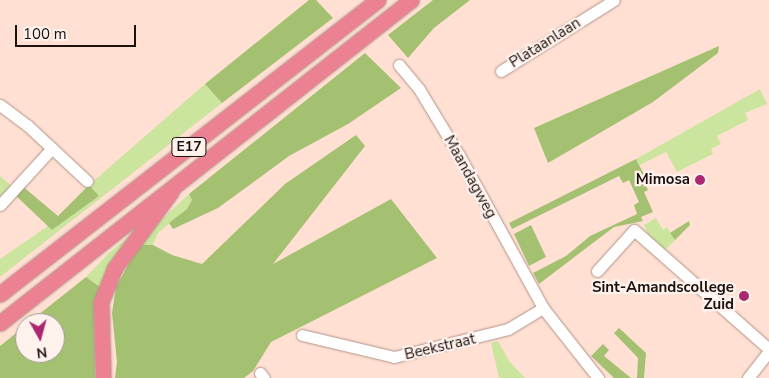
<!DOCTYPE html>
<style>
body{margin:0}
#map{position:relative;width:769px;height:378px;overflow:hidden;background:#ffe0d3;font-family:"Nunito Sans",sans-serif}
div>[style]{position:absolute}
.green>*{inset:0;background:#cbe59e}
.forest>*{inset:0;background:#a4c071}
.roads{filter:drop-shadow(0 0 1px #b09487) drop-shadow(0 0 1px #b09487)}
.minor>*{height:11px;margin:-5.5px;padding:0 5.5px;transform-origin:5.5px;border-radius:5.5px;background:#fff}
.highway>*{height:15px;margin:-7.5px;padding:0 7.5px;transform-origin:7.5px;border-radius:7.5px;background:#ec8193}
.dots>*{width:14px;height:14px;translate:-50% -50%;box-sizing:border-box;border:2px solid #fff2ed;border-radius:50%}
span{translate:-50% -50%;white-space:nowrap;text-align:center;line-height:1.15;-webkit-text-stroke:4.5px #fff2ed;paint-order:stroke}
.shield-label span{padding:1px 4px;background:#fff2ed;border:1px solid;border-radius:4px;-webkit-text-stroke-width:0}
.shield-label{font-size:14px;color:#1b110d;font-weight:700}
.street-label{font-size:15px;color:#1b110d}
.poi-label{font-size:15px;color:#1b110d;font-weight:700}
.right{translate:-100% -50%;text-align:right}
.north{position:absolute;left:15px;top:313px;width:50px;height:50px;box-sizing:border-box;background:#fff2ed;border:1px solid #a49893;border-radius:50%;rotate:173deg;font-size:14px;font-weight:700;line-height:20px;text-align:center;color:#1b110d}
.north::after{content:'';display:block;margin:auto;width:18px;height:22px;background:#ab2770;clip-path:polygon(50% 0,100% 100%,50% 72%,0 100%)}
.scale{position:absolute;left:15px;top:25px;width:121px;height:22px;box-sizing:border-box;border:2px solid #1b110d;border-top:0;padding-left:6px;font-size:15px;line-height:18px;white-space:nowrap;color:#1b110d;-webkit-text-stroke:4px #fff2ed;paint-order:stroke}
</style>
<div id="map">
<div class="green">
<div style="clip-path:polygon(205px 84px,222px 103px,0 277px,0 259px,48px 226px,52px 230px,99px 196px,89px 185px)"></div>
<div style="clip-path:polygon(760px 89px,769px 108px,767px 104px,745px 113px,748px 120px,717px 136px,721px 144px,711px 149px,713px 154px,677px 172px,666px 152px,640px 165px,636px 159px)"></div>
<div style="clip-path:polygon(0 176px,13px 187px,0 201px)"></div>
<div style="clip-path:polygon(189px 194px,192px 200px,187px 209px,158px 233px,153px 245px,139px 245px,150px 230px)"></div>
<div style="clip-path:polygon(656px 218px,663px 230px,667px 227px,675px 240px,664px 251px,651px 240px,644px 225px)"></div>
<div style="clip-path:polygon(129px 236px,100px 287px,86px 277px,109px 253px)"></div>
<div style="clip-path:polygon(498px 341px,509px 361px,525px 378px,499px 378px,491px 343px)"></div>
</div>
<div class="forest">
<div style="clip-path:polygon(309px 0,316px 0,333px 18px,222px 103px,205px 84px)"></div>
<div style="clip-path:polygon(433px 0,470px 0,434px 28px,408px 58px,388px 35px)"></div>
<div style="clip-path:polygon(719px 46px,718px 53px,653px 102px,548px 163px,534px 128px)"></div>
<div style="clip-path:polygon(365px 53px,401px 88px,348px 124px,289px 156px,218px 208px,173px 229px,169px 223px,187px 209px,192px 200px,189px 194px)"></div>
<div style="clip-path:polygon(356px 135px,365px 146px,273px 264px,391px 199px,437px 258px,271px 342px,253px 371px,244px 378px,115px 378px,117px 362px,112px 313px,116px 287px,139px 245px,153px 245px,172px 255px,202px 264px,285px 184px)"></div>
<div style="clip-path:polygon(636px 159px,646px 178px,643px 180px,648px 190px,644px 192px,653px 212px,641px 217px,643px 221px,614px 227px,539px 284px,533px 273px,566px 256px,590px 236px,637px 214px,634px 205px,639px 202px,629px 180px,623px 183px,619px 176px,512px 229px,509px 223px)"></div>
<div style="clip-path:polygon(21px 185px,58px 216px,89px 185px,99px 196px,52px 230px,13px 193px)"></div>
<div style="clip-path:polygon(689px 221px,690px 225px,675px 240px,670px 233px)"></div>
<div style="clip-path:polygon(531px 225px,546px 257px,529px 266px,514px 234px)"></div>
<div style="clip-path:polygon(86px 277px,100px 287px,94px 307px,95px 378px,0 378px,0 346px,25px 326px,25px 353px,55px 353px,55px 323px,28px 323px)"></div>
<div style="clip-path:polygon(619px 328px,646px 353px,644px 378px,637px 378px,638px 358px,614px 333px)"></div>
<div style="clip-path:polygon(603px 344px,609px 350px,604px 356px,631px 378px,614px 378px,591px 356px)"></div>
</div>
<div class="roads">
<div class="minor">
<div style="left:399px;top:65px;width:31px;rotate:50deg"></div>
<div style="left:419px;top:89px;width:77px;rotate:58.8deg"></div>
<div style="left:459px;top:155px;width:175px;rotate:61.2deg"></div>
<div style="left:543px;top:308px;width:89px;rotate:51.8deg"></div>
<div style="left:501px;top:71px;width:133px;rotate:-32.1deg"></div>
<div style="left:0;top:105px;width:34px;rotate:37deg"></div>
<div style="left:27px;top:125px;width:82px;rotate:43deg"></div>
<div style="left:0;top:205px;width:77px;rotate:-47.6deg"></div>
<div style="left:597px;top:271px;width:55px;rotate:-47.9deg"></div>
<div style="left:634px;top:230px;width:180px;rotate:41.4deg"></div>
<div style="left:302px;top:335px;width:95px;rotate:13.4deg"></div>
<div style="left:394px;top:357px;width:117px;rotate:-13.8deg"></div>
<div style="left:508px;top:329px;width:41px;rotate:-31deg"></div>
<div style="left:260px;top:373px;width:6px;rotate:51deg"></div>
<div style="left:748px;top:378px;width:34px;rotate:-52deg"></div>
</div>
<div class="highway">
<div style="left:0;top:294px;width:479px;rotate:-37.9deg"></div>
<div style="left:0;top:323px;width:523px;rotate:-38.16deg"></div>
<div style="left:103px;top:378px;width:76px;rotate:-91.5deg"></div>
<div style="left:101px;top:302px;width:35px;rotate:-68deg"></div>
<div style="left:114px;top:269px;width:96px;rotate:-53.5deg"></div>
</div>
</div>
<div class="dots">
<div style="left:700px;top:180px;background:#ab2770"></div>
<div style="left:744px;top:296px;background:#ab2770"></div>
</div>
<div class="shield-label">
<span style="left:189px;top:147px">E17</span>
</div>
<div class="street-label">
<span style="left:545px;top:43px;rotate:-32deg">Plataanlaan</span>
<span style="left:470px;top:177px;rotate:61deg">Maandagweg</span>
<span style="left:440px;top:347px;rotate:-13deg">Beekstraat</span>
</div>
<div class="poi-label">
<span class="right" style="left:690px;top:180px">Mimosa</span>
<span class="right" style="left:734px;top:296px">Sint-Amandscollege<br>Zuid</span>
</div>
<div class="north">N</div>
<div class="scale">100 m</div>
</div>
